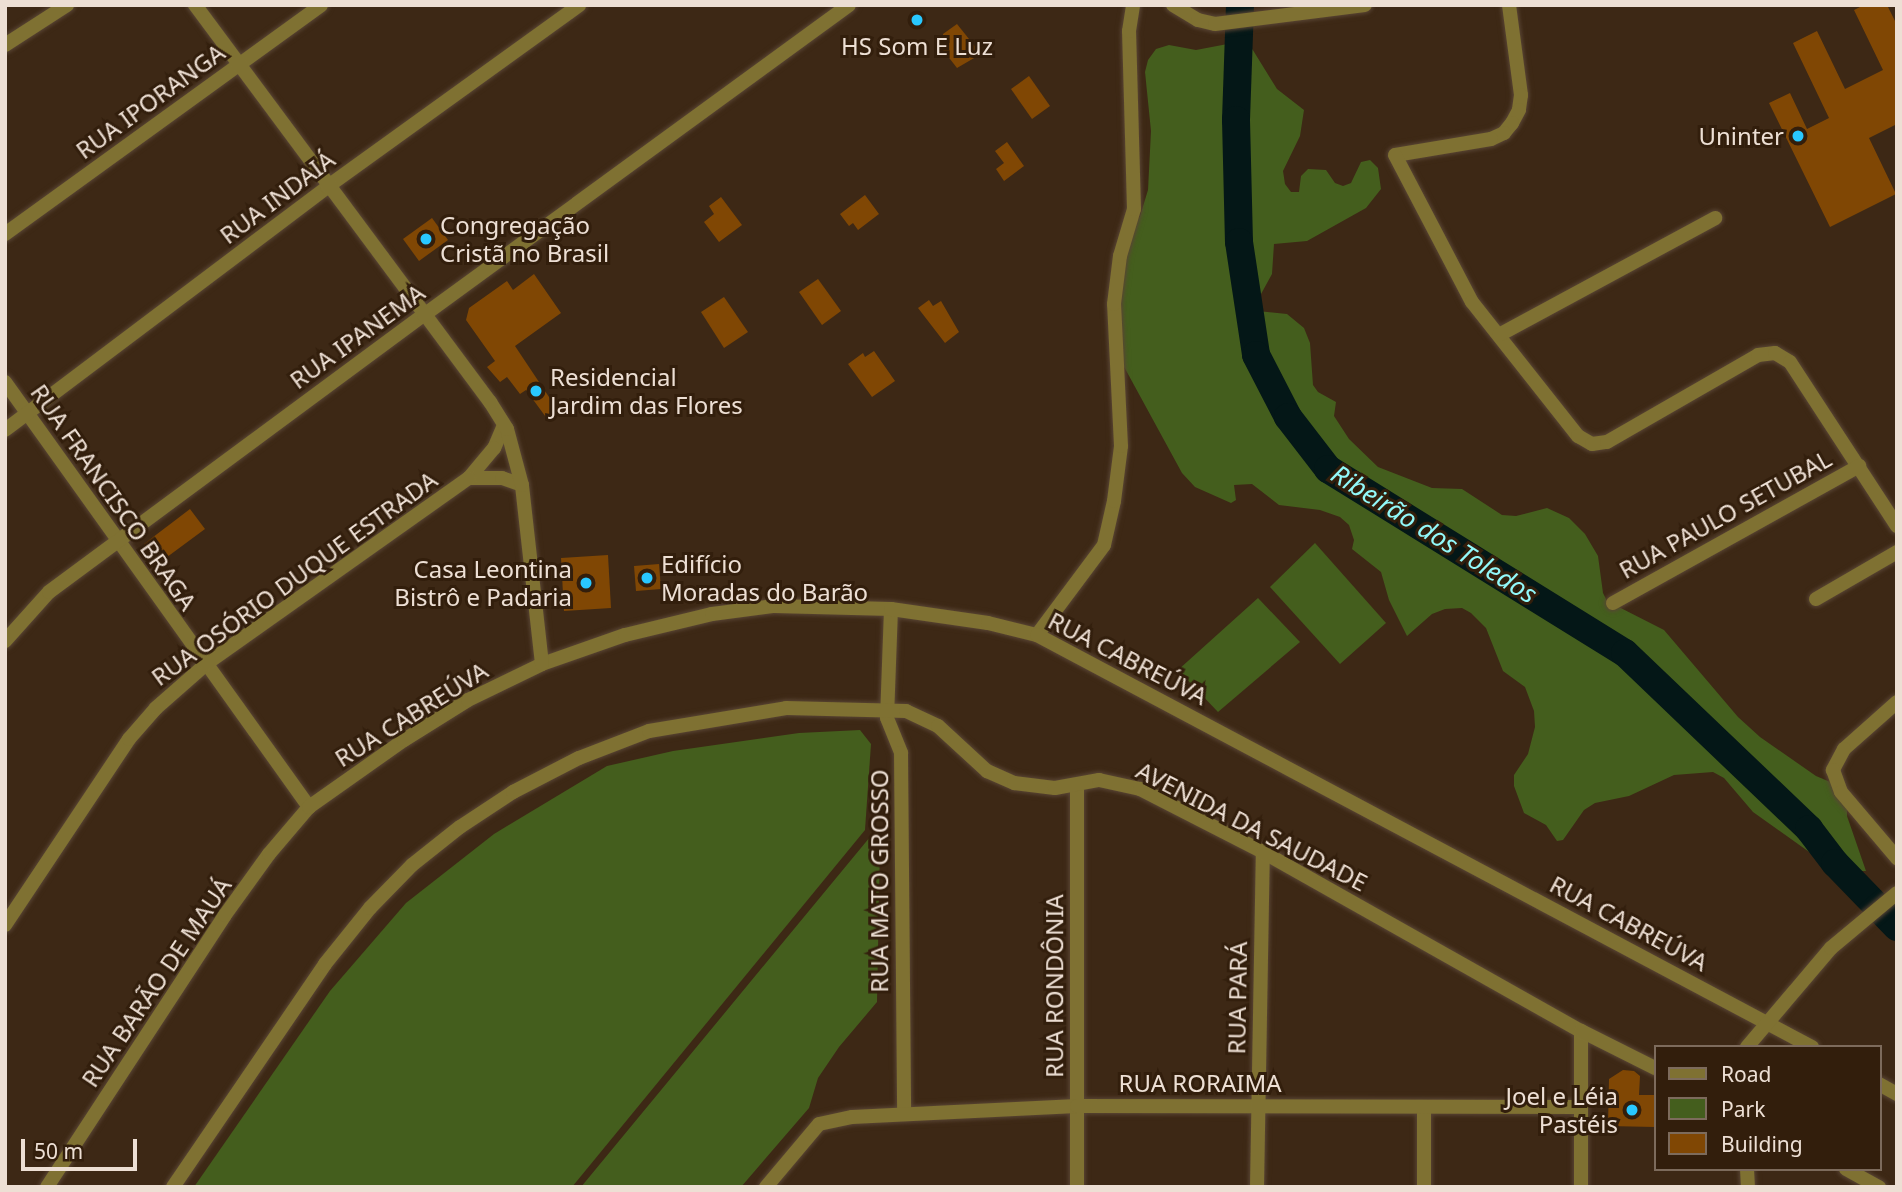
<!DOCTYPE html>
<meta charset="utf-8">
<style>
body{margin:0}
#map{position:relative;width:1902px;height:1192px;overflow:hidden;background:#3d2815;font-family:"Noto Sans",sans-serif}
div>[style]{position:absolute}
.green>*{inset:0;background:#445e1d}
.river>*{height:28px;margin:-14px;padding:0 14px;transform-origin:14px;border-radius:14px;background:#041717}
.building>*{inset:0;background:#804704}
.roads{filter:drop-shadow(0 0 2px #594534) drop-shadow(0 0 2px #594534)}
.minor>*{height:14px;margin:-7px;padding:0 7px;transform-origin:7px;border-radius:7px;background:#7f7132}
.tertiary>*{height:14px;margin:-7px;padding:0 7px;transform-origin:7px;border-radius:7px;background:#7f7132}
.dots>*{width:19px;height:19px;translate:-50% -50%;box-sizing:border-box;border:4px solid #321e0c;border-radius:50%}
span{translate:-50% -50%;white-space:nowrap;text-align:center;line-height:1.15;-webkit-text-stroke:6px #321e0c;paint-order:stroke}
.poi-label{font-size:24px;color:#eddfd4}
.right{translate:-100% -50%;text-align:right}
.left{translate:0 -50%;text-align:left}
.street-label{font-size:24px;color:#eddfd4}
.water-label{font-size:26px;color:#92f9fa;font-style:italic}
.frame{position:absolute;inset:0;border:7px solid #eddfd4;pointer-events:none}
.legend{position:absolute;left:1654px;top:1045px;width:228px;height:126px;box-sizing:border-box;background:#321e0c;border:2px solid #7d6b5c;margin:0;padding:9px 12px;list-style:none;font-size:21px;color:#eddfd4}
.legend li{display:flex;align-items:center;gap:14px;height:35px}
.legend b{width:35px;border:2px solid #7d6b5c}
.scale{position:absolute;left:21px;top:1139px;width:116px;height:32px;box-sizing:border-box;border:4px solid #eddfd4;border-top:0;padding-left:9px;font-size:21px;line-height:24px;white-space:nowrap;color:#eddfd4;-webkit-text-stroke:5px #321e0c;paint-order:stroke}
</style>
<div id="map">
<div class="green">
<div style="clip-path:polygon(1238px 42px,1251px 47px,1277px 89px,1304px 110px,1300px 136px,1283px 171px,1285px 184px,1291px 192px,1299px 192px,1301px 176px,1308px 169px,1326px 170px,1335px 183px,1343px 186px,1351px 183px,1361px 162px,1370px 160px,1378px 168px,1381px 189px,1366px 208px,1307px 241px,1274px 244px,1272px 274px,1255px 305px,1258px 311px,1287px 314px,1304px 328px,1310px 343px,1313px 385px,1318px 392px,1336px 402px,1334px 416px,1349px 439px,1378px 467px,1432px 488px,1462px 489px,1502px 515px,1516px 516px,1547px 508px,1569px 518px,1585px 534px,1598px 556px,1603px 593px,1607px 601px,1664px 630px,1738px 717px,1760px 737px,1816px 776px,1847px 789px,1847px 816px,1866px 871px,1847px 871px,1819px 859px,1753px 812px,1724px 778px,1713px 772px,1674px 775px,1629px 796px,1595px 803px,1584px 810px,1563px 840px,1557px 841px,1546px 825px,1524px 813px,1514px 786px,1514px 775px,1528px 754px,1535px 727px,1534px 711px,1525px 687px,1503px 671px,1486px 628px,1471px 613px,1462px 608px,1445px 609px,1432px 614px,1407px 636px,1389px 600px,1381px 572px,1352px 549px,1354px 540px,1349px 525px,1340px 517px,1320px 510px,1279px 505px,1252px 484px,1234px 485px,1236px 500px,1231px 503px,1195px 487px,1182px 473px,1122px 363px,1116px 256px,1140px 216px,1148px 190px,1151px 131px,1145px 72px,1148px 60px,1156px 49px,1169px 45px,1196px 50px)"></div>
<div style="clip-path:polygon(1315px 543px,1386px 623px,1340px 664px,1270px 587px)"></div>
<div style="clip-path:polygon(1258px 598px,1300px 642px,1218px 712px,1178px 670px)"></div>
<div style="clip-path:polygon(860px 730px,871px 744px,865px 830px,572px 1187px,194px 1187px,330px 991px,406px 903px,494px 834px,607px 766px,673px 751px,799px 733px)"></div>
<div style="clip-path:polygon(870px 837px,880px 846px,877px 1002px,839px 1047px,818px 1078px,809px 1108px,741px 1187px,581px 1187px)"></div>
</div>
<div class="river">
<div style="left:1240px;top:5px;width:115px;rotate:92deg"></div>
<div style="left:1236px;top:120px;width:122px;rotate:88.6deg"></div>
<div style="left:1239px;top:242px;width:114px;rotate:81.4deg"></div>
<div style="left:1256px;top:355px;width:70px;rotate:62.7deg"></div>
<div style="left:1288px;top:417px;width:66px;rotate:52.4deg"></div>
<div style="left:1328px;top:469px;width:349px;rotate:31.8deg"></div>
<div style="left:1625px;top:653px;width:255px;rotate:43.7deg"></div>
<div style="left:1809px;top:829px;width:43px;rotate:52.6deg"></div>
<div style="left:1835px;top:863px;width:89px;rotate:45.9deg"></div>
</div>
<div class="building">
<div style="clip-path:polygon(1864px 5px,1887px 5px,1897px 25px,1897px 124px,1869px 138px,1896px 194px,1830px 227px,1769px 103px,1790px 93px,1807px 129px,1829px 118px,1793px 43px,1817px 31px,1845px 89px,1883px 70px,1854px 10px)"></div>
<div style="clip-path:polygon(957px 24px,981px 54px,957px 68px,943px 50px,943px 34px)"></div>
<div style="clip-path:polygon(1029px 76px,1050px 106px,1032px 119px,1011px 89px)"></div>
<div style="clip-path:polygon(1007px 142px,1024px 166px,1004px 181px,996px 169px,1004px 163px,995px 151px)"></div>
<div style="clip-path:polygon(865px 195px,879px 214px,858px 230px,853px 223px,849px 226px,840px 214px)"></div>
<div style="clip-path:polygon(721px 197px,742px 225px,719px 242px,704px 222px,714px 214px,709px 206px)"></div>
<div style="clip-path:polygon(432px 218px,448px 240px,419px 261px,403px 239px)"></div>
<div style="clip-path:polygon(534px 274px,561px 313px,515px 346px,559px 412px,548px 420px,526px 390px,520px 394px,507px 377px,500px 382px,487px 367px,495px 361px,466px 320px,469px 308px,507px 281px,513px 290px)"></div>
<div style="clip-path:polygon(818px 279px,841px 311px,822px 325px,799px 292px)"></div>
<div style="clip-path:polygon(724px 297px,748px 332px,724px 348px,701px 312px)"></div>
<div style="clip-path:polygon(929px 300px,933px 306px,941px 301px,959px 332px,945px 343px,918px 308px)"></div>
<div style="clip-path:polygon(874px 351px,895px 381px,872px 397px,848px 364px,863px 353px,865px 357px)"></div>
<div style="clip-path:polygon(190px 509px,205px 529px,159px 563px,144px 544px)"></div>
<div style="clip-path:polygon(608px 555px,611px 608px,564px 611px,561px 558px)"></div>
<div style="clip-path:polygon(659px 564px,661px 589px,636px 591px,634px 566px)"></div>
<div style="clip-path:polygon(1623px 1070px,1634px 1071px,1640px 1076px,1639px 1095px,1655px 1095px,1655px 1127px,1608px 1126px,1609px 1079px)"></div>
</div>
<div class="roads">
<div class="minor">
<div style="left:1509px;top:5px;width:91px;rotate:82.4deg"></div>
<div style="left:1521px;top:95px;width:15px;rotate:98deg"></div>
<div style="left:1519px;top:110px;width:15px;rotate:118deg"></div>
<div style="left:1512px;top:123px;width:13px;rotate:129deg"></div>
<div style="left:1504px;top:133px;width:14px;rotate:155deg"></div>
<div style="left:1491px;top:139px;width:97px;rotate:170.5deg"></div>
<div style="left:1395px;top:155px;width:166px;rotate:62.4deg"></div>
<div style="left:1472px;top:302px;width:171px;rotate:51.7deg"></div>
<div style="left:1578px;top:436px;width:16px;rotate:30deg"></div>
<div style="left:1592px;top:444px;width:15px;rotate:-8deg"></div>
<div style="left:1607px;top:442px;width:174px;rotate:-29.9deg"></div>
<div style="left:1758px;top:355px;width:17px;rotate:-7deg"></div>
<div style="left:1775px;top:353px;width:17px;rotate:31deg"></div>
<div style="left:1790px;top:362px;width:196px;rotate:56.9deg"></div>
<div style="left:5px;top:45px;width:74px;rotate:-32.8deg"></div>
<div style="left:5px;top:234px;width:390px;rotate:-35.9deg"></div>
<div style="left:1499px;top:335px;width:246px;rotate:-28.4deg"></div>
<div style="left:5px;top:382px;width:523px;rotate:54.42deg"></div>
<div style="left:504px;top:425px;width:25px;rotate:113deg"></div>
<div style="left:494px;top:448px;width:39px;rotate:130deg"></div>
<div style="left:469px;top:478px;width:33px"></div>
<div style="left:502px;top:478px;width:21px;rotate:19deg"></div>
<div style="left:5px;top:430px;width:403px;rotate:-37deg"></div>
<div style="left:327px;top:187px;width:311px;rotate:-35.8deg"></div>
<div style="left:1816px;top:599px;width:94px;rotate:-30.1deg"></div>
<div style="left:1613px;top:603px;width:282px;rotate:-29.1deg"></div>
<div style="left:891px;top:609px;width:109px;rotate:92.1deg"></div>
<div style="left:887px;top:718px;width:38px;rotate:68deg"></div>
<div style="left:901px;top:753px;width:361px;rotate:89.5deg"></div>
<div style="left:1037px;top:635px;width:112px;rotate:-53.3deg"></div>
<div style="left:1104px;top:545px;width:45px;rotate:-77.2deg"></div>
<div style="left:1114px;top:501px;width:55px;rotate:-82.7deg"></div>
<div style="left:1121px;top:446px;width:142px;rotate:-92.8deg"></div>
<div style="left:1114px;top:304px;width:48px;rotate:-82.9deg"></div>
<div style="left:1120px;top:256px;width:49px;rotate:-73.4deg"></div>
<div style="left:1134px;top:209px;width:178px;rotate:-91.6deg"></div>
<div style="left:1129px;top:31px;width:26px;rotate:-81deg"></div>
<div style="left:5px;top:641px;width:66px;rotate:-48.1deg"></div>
<div style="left:49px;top:592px;width:466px;rotate:-36.5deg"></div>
<div style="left:542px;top:664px;width:88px;rotate:-19.3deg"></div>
<div style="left:625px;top:635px;width:89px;rotate:-13.6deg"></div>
<div style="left:712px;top:614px;width:63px;rotate:-7.4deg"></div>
<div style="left:774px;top:606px;width:117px;rotate:1.5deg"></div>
<div style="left:891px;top:609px;width:98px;rotate:8.2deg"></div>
<div style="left:988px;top:623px;width:50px;rotate:13.8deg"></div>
<div style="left:1037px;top:635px;width:878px;rotate:28deg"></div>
<div style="left:1897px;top:702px;width:71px;rotate:138.4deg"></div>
<div style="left:1844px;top:749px;width:24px;rotate:118deg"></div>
<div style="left:1833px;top:770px;width:23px;rotate:70deg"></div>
<div style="left:1841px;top:792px;width:87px;rotate:49.7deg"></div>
<div style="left:1077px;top:785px;width:402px;rotate:90deg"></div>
<div style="left:5px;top:925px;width:224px;rotate:-56.3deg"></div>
<div style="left:129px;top:739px;width:41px;rotate:-48.9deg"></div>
<div style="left:156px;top:708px;width:67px;rotate:-41.3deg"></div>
<div style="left:206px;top:664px;width:322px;rotate:-35.3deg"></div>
<div style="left:1747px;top:1047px;width:130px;rotate:-49.7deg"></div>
<div style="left:1831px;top:948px;width:86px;rotate:-39.8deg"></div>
<div style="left:1879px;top:1084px;width:21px;rotate:29deg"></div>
<div style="left:1424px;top:1107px;width:80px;rotate:90deg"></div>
<div style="left:1747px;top:1169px;width:18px;rotate:87deg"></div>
<div style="left:766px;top:1187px;width:82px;rotate:-49.9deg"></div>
<div style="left:819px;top:1124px;width:34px;rotate:-12deg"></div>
<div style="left:852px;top:1117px;width:225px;rotate:-2.8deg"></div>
<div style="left:1077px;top:1106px;width:504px;rotate:0.11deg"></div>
<div style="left:1257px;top:1187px;width:335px;rotate:-89deg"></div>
<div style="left:1581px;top:1187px;width:156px;rotate:-90deg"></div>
</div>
<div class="tertiary">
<div style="left:1173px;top:5px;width:29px;rotate:31deg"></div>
<div style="left:1198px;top:20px;width:17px;rotate:13deg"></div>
<div style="left:1215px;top:24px;width:151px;rotate:-7.2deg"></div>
<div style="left:424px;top:315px;width:526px;rotate:-36.11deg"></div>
<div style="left:1846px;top:1169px;width:38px;rotate:29deg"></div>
<div style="left:47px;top:1187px;width:325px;rotate:-56.8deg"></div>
<div style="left:225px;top:915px;width:75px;rotate:-54.2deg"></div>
<div style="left:269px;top:854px;width:62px;rotate:-49.6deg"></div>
<div style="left:309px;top:807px;width:116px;rotate:-35.2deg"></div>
<div style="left:404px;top:740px;width:75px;rotate:-32deg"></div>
<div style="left:468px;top:700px;width:82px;rotate:-25.9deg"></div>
<div style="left:542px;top:664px;width:180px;rotate:-96.4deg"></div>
<div style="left:522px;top:485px;width:58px;rotate:-105deg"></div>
<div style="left:507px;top:429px;width:32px;rotate:-122deg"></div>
<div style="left:490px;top:402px;width:495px;rotate:-126.6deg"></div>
<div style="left:173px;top:1187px;width:270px;rotate:-55.7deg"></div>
<div style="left:325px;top:964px;width:72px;rotate:-51.2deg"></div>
<div style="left:370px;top:908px;width:60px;rotate:-45.7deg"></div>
<div style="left:412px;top:865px;width:61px;rotate:-38.4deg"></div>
<div style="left:460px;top:827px;width:64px;rotate:-33.4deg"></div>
<div style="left:513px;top:792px;width:74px;rotate:-27.3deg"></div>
<div style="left:579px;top:758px;width:75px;rotate:-21.1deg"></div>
<div style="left:649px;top:731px;width:139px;rotate:-9.5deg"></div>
<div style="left:786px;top:708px;width:120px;rotate:1.4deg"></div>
<div style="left:906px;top:711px;width:35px;rotate:25deg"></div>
<div style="left:938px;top:726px;width:67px;rotate:42.6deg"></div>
<div style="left:987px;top:771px;width:30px;rotate:24deg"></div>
<div style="left:1014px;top:783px;width:41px;rotate:7deg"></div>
<div style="left:1055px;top:788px;width:45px;rotate:-10.3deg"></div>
<div style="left:1099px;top:780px;width:42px;rotate:12.4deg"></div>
<div style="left:1140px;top:789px;width:138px;rotate:27.1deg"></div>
<div style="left:1263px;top:852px;width:365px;rotate:29.4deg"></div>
<div style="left:1581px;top:1031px;width:83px;rotate:26.6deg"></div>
</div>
</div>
<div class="dots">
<div style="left:917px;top:20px;background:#29c8ff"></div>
<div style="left:1798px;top:136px;background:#29c8ff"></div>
<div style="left:426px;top:239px;background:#29c8ff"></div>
<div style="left:536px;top:391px;background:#29c8ff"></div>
<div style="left:647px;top:578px;background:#29c8ff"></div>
<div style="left:586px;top:583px;background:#29c8ff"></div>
<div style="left:1632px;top:1110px;background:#29c8ff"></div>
</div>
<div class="poi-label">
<span style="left:917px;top:46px">HS Som E Luz</span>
<span class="right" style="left:1784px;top:136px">Uninter</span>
<span class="left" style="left:440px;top:239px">Congregação<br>Cristã no Brasil</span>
<span class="left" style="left:550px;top:391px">Residencial<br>Jardim das Flores</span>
<span class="left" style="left:661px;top:578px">Edifício<br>Moradas do Barão</span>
<span class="right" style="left:572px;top:583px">Casa Leontina<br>Bistrô e Padaria</span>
<span class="right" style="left:1618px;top:1110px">Joel e Léia<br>Pastéis</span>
</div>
<div class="street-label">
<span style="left:150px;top:101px;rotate:-36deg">RUA IPORANGA</span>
<span style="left:277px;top:197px;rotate:-37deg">RUA INDAIÁ</span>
<span style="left:357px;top:336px;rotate:-36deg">RUA IPANEMA</span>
<span style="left:114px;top:497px;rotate:55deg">RUA FRANCISCO BRAGA</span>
<span style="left:1725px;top:514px;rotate:-29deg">RUA PAULO SETUBAL</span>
<span style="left:294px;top:578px;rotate:-36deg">RUA OSÓRIO DUQUE ESTRADA</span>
<span style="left:1128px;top:658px;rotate:27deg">RUA CABREÚVA</span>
<span style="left:411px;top:714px;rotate:-32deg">RUA CABREÚVA</span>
<span style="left:1252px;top:826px;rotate:27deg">AVENIDA DA SAUDADE</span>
<span style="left:879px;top:881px;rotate:-90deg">RUA MATO GROSSO</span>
<span style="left:1629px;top:923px;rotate:28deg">RUA CABREÚVA</span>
<span style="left:156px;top:982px;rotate:-56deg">RUA BARÃO DE MAUÁ</span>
<span style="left:1054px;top:986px;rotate:-90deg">RUA RONDÔNIA</span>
<span style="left:1237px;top:998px;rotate:-89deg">RUA PARÁ</span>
<span style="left:1200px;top:1083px">RUA RORAIMA</span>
</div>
<div class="water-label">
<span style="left:1434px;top:534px;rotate:32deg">Ribeirão dos Toledos</span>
</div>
<div class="frame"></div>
<ul class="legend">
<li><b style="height:9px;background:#7f7132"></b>Road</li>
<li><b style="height:19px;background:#445e1d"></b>Park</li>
<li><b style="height:19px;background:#804704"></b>Building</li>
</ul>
<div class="scale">50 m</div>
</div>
